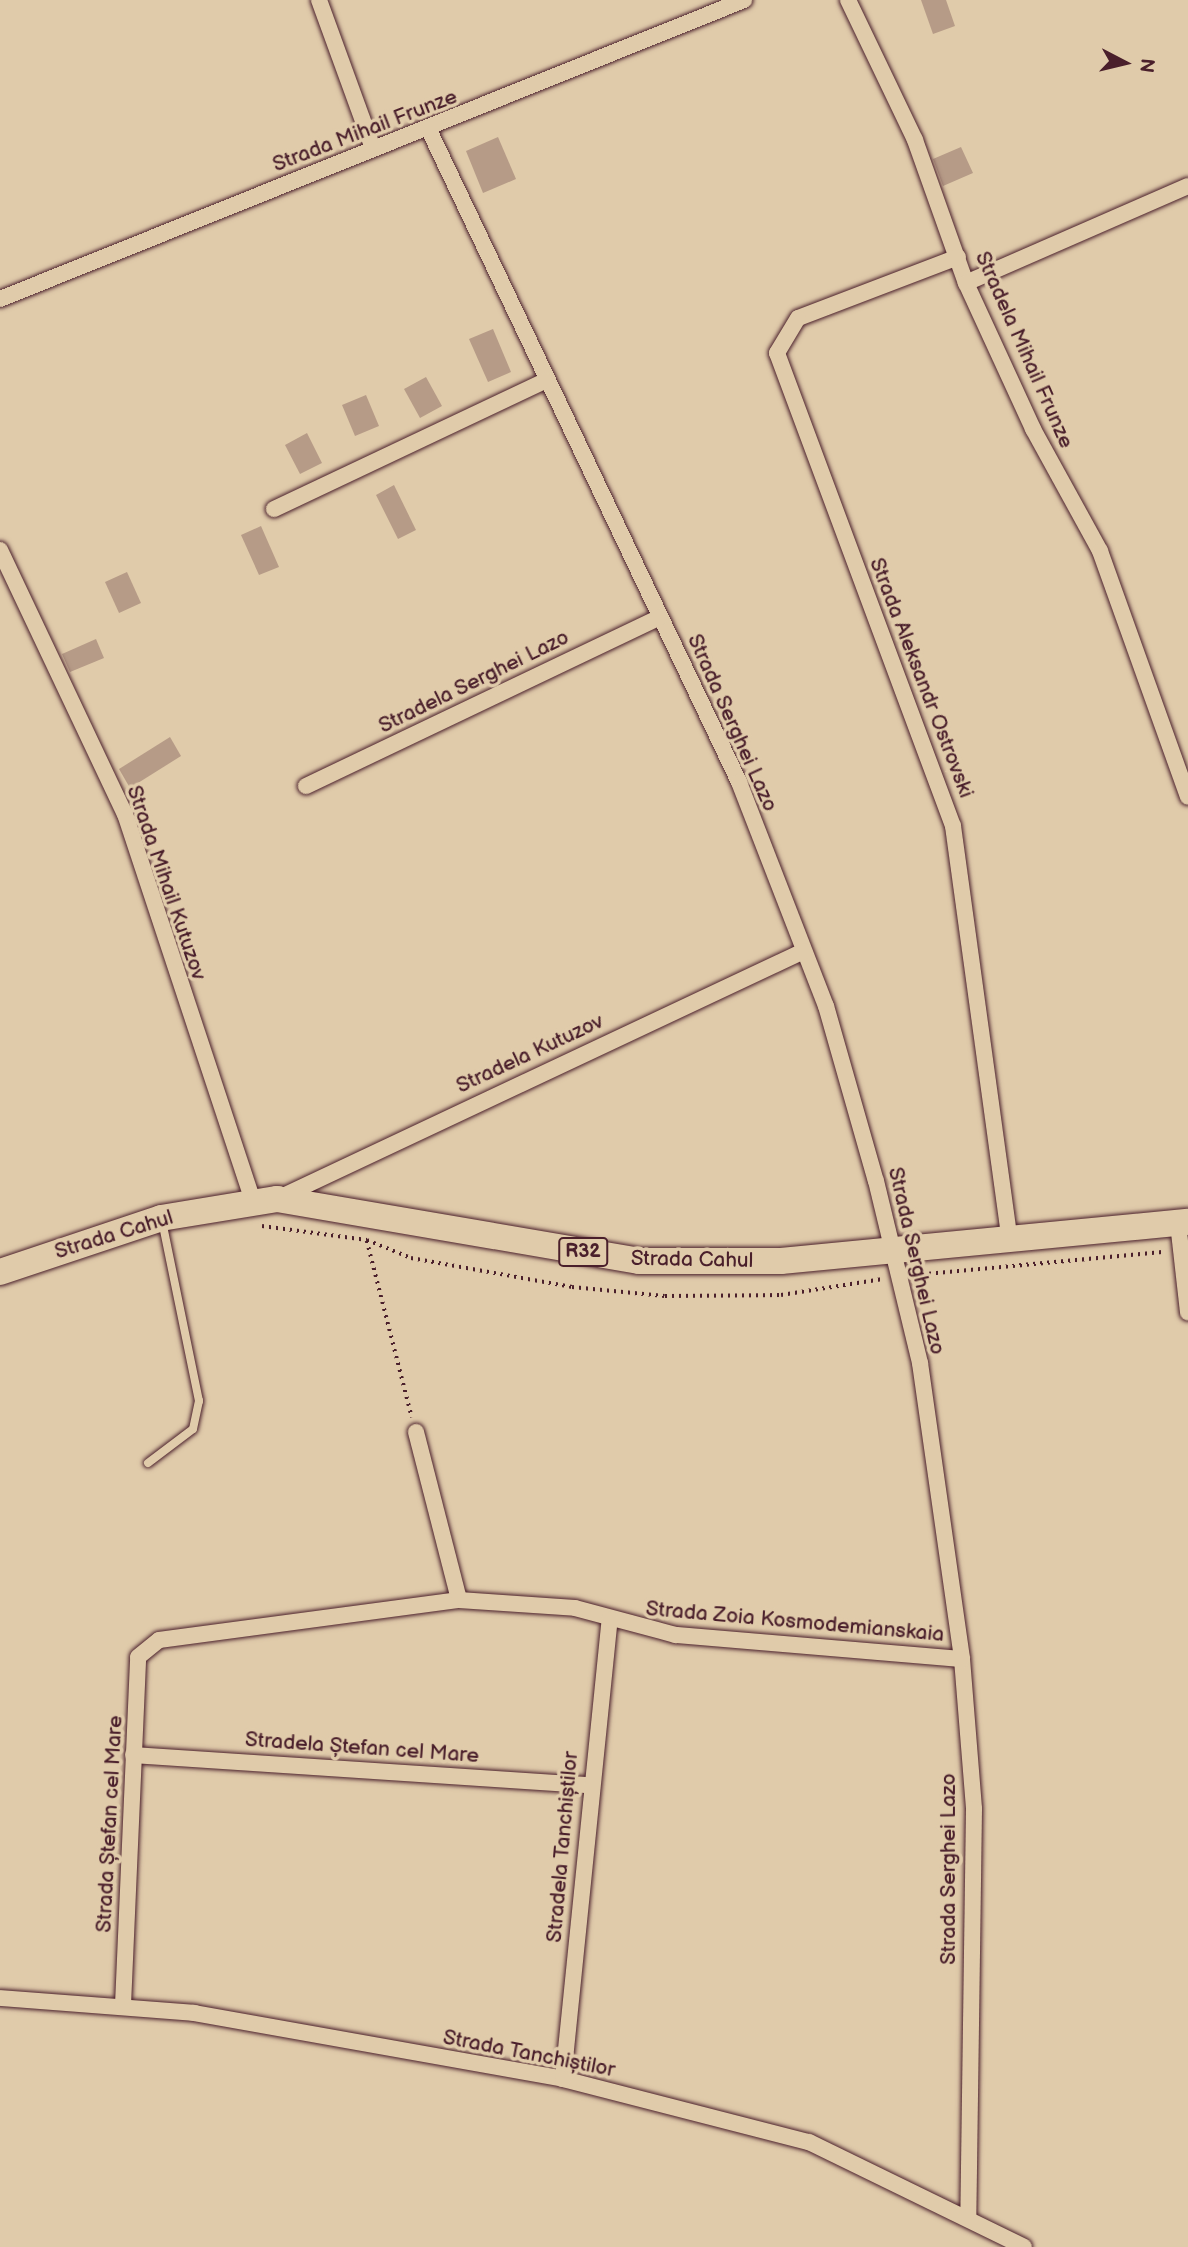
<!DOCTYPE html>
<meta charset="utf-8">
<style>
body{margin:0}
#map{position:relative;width:1188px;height:2247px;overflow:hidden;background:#e0cbaa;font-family:"Balsamiq Sans",sans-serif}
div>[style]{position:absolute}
.building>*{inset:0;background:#b69b87}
.path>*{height:3.5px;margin-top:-1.75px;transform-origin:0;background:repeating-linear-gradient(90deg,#4a1f2b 0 2px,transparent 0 7px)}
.roads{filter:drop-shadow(0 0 2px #4a1f2b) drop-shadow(0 0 2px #4a1f2b)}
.service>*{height:8px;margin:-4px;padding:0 4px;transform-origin:4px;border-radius:4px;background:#e0cbaa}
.minor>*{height:16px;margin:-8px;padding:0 8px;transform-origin:8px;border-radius:8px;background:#e0cbaa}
.primary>*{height:26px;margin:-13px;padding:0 13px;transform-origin:13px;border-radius:13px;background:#e0cbaa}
span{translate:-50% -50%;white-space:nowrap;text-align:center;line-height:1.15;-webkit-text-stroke:7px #e0cbaa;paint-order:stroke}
.shield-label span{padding:2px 5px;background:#e0cbaa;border:2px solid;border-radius:5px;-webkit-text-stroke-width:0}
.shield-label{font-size:19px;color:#4a1f2b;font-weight:700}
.street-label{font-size:21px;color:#4a1f2b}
.north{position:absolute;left:1090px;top:28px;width:70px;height:70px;-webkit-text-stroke:5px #e0cbaa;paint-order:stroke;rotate:97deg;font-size:19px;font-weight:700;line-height:28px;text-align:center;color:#4a1f2b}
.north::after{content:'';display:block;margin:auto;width:24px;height:32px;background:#4a1f2b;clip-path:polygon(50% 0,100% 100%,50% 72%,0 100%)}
</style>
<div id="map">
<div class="building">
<div style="clip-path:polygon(921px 0,946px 0,955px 26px,933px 34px)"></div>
<div style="clip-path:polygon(498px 137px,516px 179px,483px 193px,466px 151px)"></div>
<div style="clip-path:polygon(961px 147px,973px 173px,943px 186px,933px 159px)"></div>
<div style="clip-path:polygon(493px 329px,511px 372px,488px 382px,469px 339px)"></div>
<div style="clip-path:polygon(426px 377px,442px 406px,420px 418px,404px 389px)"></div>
<div style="clip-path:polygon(366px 395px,379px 426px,355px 436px,342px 405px)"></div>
<div style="clip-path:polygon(307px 433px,322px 463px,300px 474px,285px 445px)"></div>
<div style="clip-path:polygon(394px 485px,416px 530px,398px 539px,376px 495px)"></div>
<div style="clip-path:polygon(261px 526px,279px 567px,259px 575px,241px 535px)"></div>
<div style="clip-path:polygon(127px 572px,141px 603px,119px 613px,105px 582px)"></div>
<div style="clip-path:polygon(96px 639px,104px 658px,70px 672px,62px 654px)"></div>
<div style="clip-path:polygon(170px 737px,181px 756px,130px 788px,119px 769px)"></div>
</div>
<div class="path">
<div style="left:262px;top:1226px;width:106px;rotate:7.6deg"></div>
<div style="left:367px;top:1240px;width:48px;rotate:22.2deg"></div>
<div style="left:411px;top:1258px;width:164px;rotate:10.2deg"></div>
<div style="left:572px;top:1287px;width:93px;rotate:5.5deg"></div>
<div style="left:665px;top:1296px;width:116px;rotate:-0.5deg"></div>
<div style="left:781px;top:1295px;width:103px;rotate:-8.9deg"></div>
<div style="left:367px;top:1241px;width:182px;rotate:75.7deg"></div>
<div style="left:915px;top:1275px;width:251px;rotate:-5.3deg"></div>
</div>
<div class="roads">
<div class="service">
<div style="left:148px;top:1463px;width:56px;rotate:-37.1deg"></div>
<div style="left:193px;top:1429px;width:29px;rotate:-78deg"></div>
<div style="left:199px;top:1401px;width:184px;rotate:-101.6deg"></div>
</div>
<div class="minor">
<div style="left:319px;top:0;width:158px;rotate:70deg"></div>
<div style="left:848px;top:0;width:155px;rotate:64.4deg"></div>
<div style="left:915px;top:140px;width:152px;rotate:70.4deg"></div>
<div style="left:966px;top:283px;width:161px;rotate:65.3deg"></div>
<div style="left:1033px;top:429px;width:139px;rotate:61.2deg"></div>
<div style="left:1100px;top:551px;width:261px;rotate:70.3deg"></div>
<div style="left:429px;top:130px;width:722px;rotate:64.57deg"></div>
<div style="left:739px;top:782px;width:240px;rotate:68.8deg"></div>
<div style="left:826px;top:1006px;width:182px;rotate:74.1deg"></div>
<div style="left:876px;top:1181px;width:187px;rotate:76.4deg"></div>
<div style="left:920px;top:1363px;width:299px;rotate:81.9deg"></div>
<div style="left:962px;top:1659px;width:150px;rotate:85.4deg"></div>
<div style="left:974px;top:1809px;width:406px;rotate:90.8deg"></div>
<div style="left:958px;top:257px;width:171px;rotate:159.1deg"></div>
<div style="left:798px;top:318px;width:41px;rotate:121deg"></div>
<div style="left:777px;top:353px;width:505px;rotate:69.59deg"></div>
<div style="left:953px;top:826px;width:418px;rotate:82.2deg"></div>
<div style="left:966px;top:283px;width:242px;rotate:-23.6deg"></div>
<div style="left:0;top:299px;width:802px;rotate:-21.89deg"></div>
<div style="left:274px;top:509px;width:300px;rotate:-25.3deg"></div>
<div style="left:0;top:550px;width:292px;rotate:64.7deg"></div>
<div style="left:125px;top:814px;width:408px;rotate:71.7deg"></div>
<div style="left:306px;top:786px;width:392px;rotate:-25.5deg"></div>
<div style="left:279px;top:1198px;width:580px;rotate:-25.2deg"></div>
<div style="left:1178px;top:1223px;width:90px;rotate:83.6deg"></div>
<div style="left:416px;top:1432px;width:173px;rotate:75.6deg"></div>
<div style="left:133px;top:1755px;width:457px;rotate:3.8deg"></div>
<div style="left:0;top:1998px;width:195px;rotate:4.4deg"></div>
<div style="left:194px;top:2013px;width:375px;rotate:10.1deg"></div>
<div style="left:563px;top:2079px;width:254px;rotate:14.4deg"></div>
<div style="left:809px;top:2142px;width:239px;rotate:26deg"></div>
<div style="left:123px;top:2005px;width:348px;rotate:-87.5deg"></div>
<div style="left:138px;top:1657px;width:27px;rotate:-39deg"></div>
<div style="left:159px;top:1640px;width:303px;rotate:-7.6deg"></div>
<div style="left:459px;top:1600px;width:116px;rotate:3.9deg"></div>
<div style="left:575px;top:1608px;width:105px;rotate:15deg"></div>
<div style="left:676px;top:1635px;width:287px;rotate:4.8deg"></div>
<div style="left:563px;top:2079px;width:462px;rotate:-84.2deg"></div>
</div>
<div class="primary">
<div style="left:0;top:1272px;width:170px;rotate:-18.5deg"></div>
<div style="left:161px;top:1218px;width:118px;rotate:-9.3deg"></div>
<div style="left:277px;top:1199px;width:367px;rotate:9.7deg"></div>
<div style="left:639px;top:1261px;width:142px"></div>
<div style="left:781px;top:1261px;width:409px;rotate:-5.5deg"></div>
</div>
</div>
<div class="shield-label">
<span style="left:583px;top:1252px">R32</span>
</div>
<div class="street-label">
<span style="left:365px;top:131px;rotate:-21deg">Strada Mihail Frunze</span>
<span style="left:1024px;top:350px;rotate:66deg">Stradela Mihail Frunze</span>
<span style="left:921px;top:678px;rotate:69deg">Strada Aleksandr Ostrovski</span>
<span style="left:474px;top:682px;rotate:-26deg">Stradela Serghei Lazo</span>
<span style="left:732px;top:723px;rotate:66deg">Strada Serghei Lazo</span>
<span style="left:166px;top:883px;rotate:71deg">Strada Mihail Kutuzov</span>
<span style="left:530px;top:1054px;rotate:-25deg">Stradela Kutuzov</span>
<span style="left:114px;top:1235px;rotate:-17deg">Strada Cahul</span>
<span style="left:692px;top:1260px;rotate:1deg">Strada Cahul</span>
<span style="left:916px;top:1261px;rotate:77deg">Strada Serghei Lazo</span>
<span style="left:795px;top:1622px;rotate:5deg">Strada Zoia Kosmodemianskaia</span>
<span style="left:362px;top:1748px;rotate:4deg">Stradela Ștefan cel Mare</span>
<span style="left:110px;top:1824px;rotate:-87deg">Strada Ștefan cel Mare</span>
<span style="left:563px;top:1847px;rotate:-85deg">Stradela Tanchiștilor</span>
<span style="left:949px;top:1869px;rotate:-90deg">Strada Serghei Lazo</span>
<span style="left:529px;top:2054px;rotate:11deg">Strada Tanchiștilor</span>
</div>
<div class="north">N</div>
</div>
